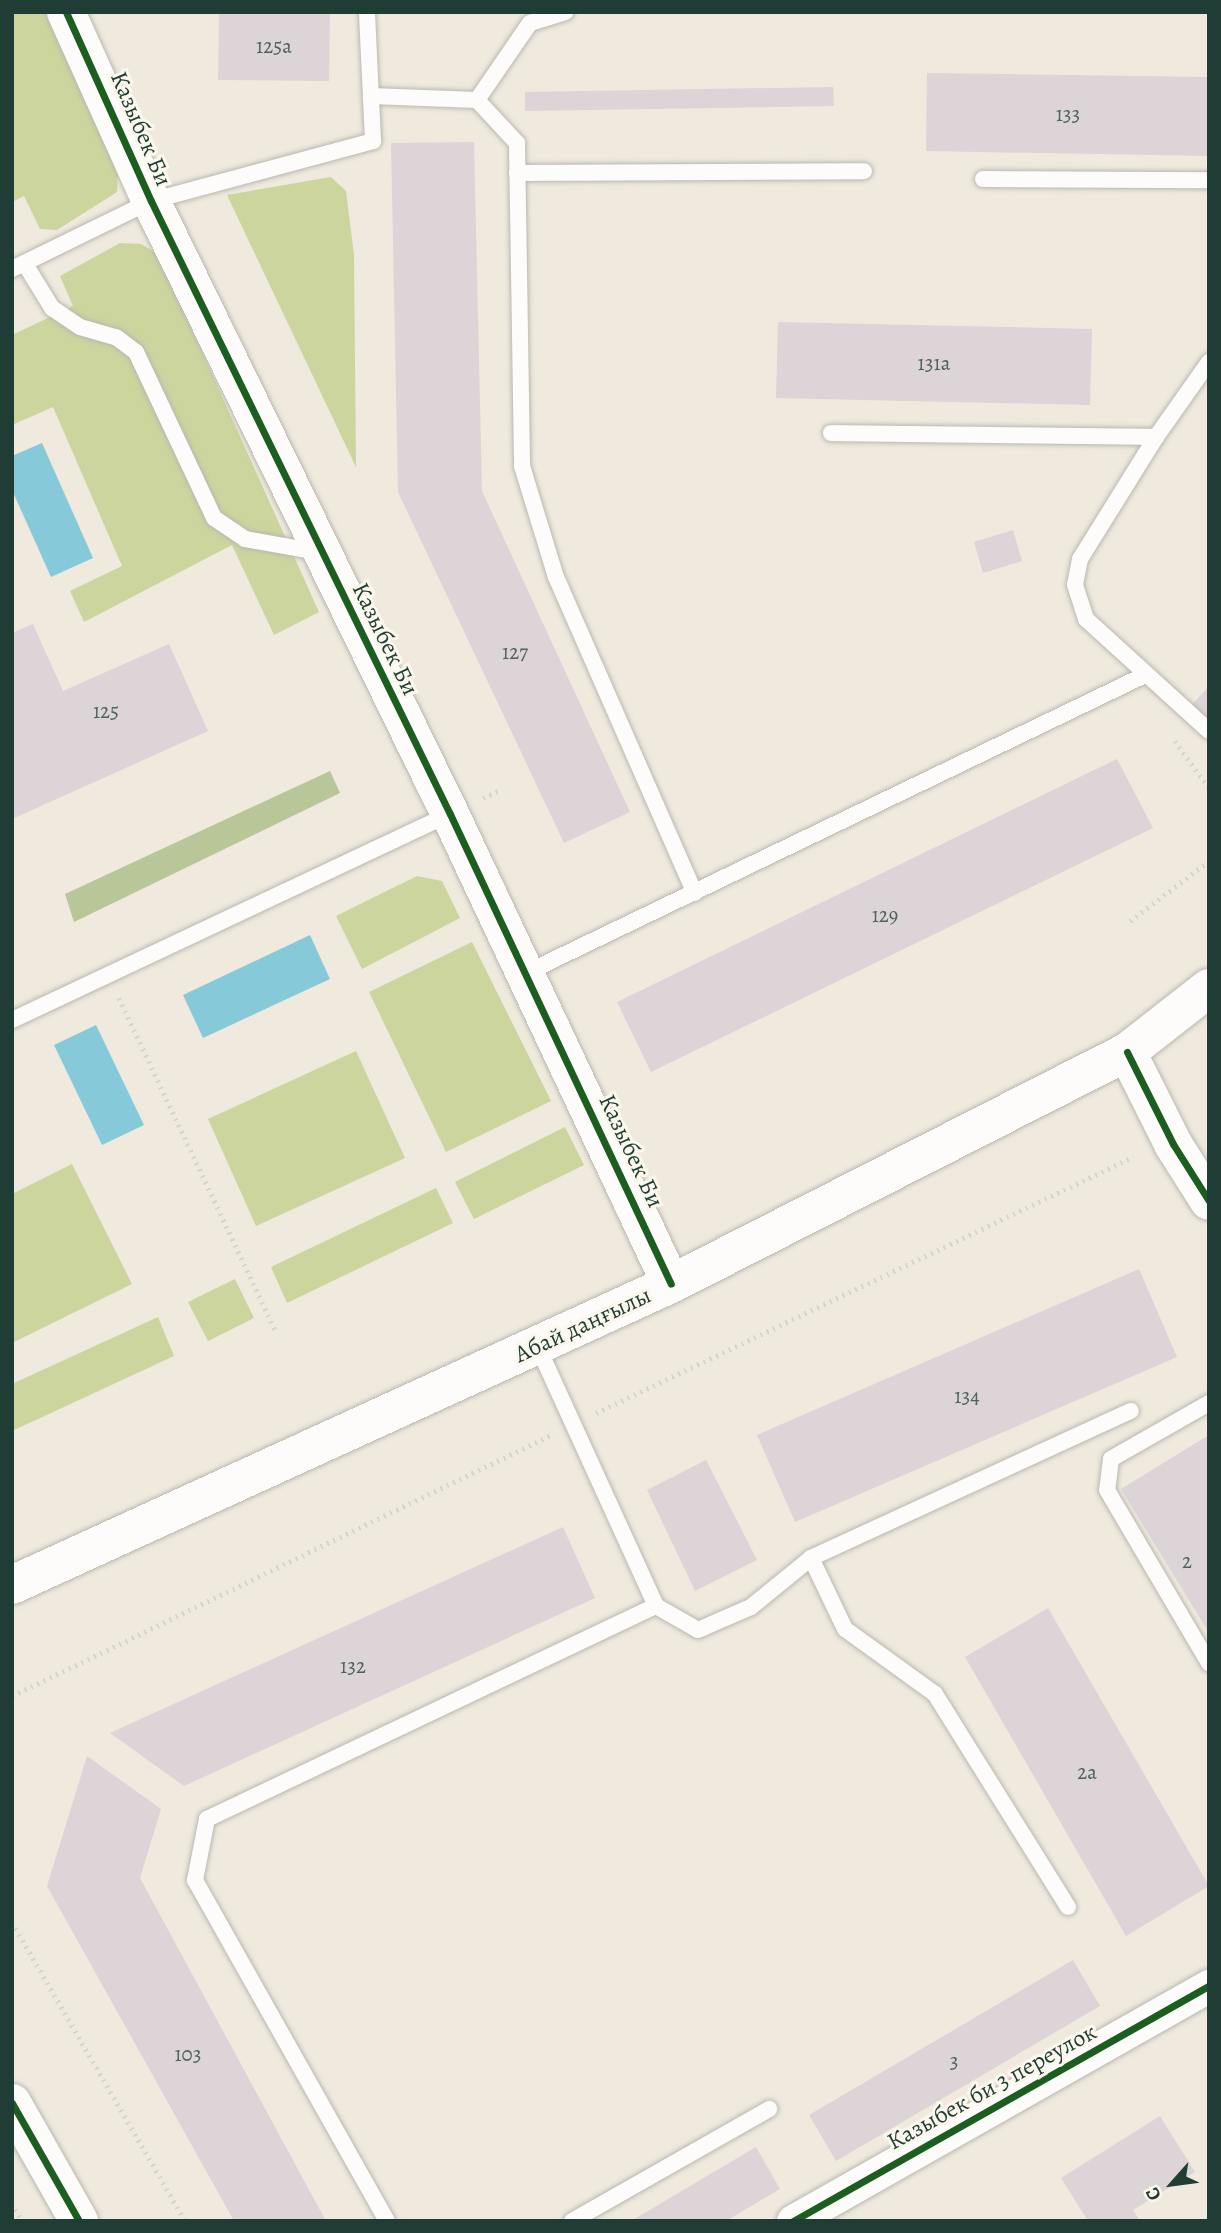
<!DOCTYPE html>
<meta charset="utf-8">
<style>
body{margin:0}
#map{position:relative;width:1221px;height:2233px;overflow:hidden;background:#efe9de;font-family:Alegreya,serif}
div>[style]{position:absolute}
.green>*{inset:0;background:#ccd59e}
.forest>*{inset:0;background:#b9c697}
.water>*{inset:0;background:#86cad9}
.building>*{inset:0;background:#ddd4d7}
.path>*{height:4.5px;margin-top:-2.25px;transform-origin:0;background:repeating-linear-gradient(90deg,#d6d5d2 0 2px,transparent 0 7px)}
.roads{filter:drop-shadow(0 0 2px #b9b8b0) drop-shadow(0 0 2px #b9b8b0)}
.lane>*{height:16px;margin:-8px;padding:0 8px;transform-origin:8px;border-radius:8px;background:#fdfcfa}
.street>*{height:33px;margin:-16.5px;padding:0 16.5px;transform-origin:16.5px;border-radius:16.5px;background:#fdfcfa}
.secondary>*{height:38px;margin:-19px;padding:0 19px;transform-origin:19px;border-radius:19px;background:#fdfcfa}
.primary>*{height:38px;margin:-19px;padding:0 19px;transform-origin:19px;border-radius:19px;background:#fdfcfa}
.cycleway>*{height:7px;margin:-3.5px;padding:0 3.5px;transform-origin:3.5px;border-radius:3.5px;background:#1b5e20}
span{translate:-50% -50%;white-space:nowrap;text-align:center;line-height:1.15;-webkit-text-stroke:6px #fbf7ec;paint-order:stroke}
.number-label{font-size:21px;color:#4e635d}
.number-label span{-webkit-text-stroke-width:0}
.street-label{font-size:24px;color:#1f3d34}
.frame{position:absolute;inset:0;border:14px solid #1f3d34;pointer-events:none}
.north{position:absolute;left:1137px;top:2149px;width:70px;height:70px;-webkit-text-stroke:5px #fbf7ec;paint-order:stroke;rotate:242deg;font-size:19px;font-weight:700;line-height:28px;text-align:center;color:#1f3d34}
.north::after{content:'';display:block;margin:auto;width:24px;height:32px;background:#1f3d34;clip-path:polygon(50% 0,100% 100%,50% 72%,0 100%)}
</style>
<div id="map">
<div class="green">
<div style="clip-path:polygon(12px 12px,46px 14px,118px 170px,117px 192px,57px 230px,40px 229px,24px 196px,12px 202px)"></div>
<div style="clip-path:polygon(331px 177px,346px 191px,354px 255px,356px 467px,227px 195px)"></div>
<div style="clip-path:polygon(120px 243px,141px 244px,158px 254px,319px 612px,274px 635px,232px 545px,84px 622px,70px 591px,122px 566px,53px 407px,12px 425px,12px 335px,73px 306px,60px 276px)"></div>
<div style="clip-path:polygon(417px 876px,442px 881px,460px 918px,362px 969px,336px 916px)"></div>
<div style="clip-path:polygon(472px 942px,551px 1101px,446px 1152px,369px 992px)"></div>
<div style="clip-path:polygon(356px 1051px,405px 1158px,256px 1226px,208px 1119px)"></div>
<div style="clip-path:polygon(565px 1127px,584px 1165px,474px 1219px,455px 1182px)"></div>
<div style="clip-path:polygon(72px 1164px,132px 1284px,12px 1343px,12px 1194px)"></div>
<div style="clip-path:polygon(436px 1188px,453px 1223px,287px 1303px,271px 1267px)"></div>
<div style="clip-path:polygon(235px 1279px,254px 1318px,208px 1341px,188px 1302px)"></div>
<div style="clip-path:polygon(158px 1317px,174px 1356px,12px 1431px,12px 1384px)"></div>
</div>
<div class="forest">
<div style="clip-path:polygon(330px 771px,340px 793px,74px 922px,65px 894px)"></div>
</div>
<div class="water">
<div style="clip-path:polygon(42px 443px,93px 558px,51px 577px,12px 490px,12px 456px)"></div>
<div style="clip-path:polygon(310px 935px,330px 979px,203px 1038px,183px 995px)"></div>
<div style="clip-path:polygon(96px 1025px,144px 1125px,102px 1145px,54px 1045px)"></div>
</div>
<div class="building">
<div style="clip-path:polygon(219px 12px,330px 12px,329px 81px,218px 80px)"></div>
<div style="clip-path:polygon(927px 73px,1209px 77px,1209px 156px,926px 151px)"></div>
<div style="clip-path:polygon(833px 87px,834px 106px,525px 111px,525px 92px)"></div>
<div style="clip-path:polygon(474px 142px,482px 491px,630px 812px,564px 843px,398px 492px,391px 143px)"></div>
<div style="clip-path:polygon(778px 322px,1092px 329px,1090px 405px,776px 398px)"></div>
<div style="clip-path:polygon(1013px 530px,1022px 561px,983px 573px,974px 542px)"></div>
<div style="clip-path:polygon(33px 624px,63px 691px,169px 644px,208px 731px,12px 819px,12px 633px)"></div>
<div style="clip-path:polygon(1209px 686px,1209px 724px,1190px 707px)"></div>
<div style="clip-path:polygon(1117px 759px,1153px 828px,651px 1072px,617px 1002px)"></div>
<div style="clip-path:polygon(1139px 1269px,1177px 1357px,795px 1522px,757px 1435px)"></div>
<div style="clip-path:polygon(1209px 1435px,1209px 1633px,1121px 1489px)"></div>
<div style="clip-path:polygon(706px 1460px,757px 1560px,695px 1591px,647px 1490px)"></div>
<div style="clip-path:polygon(563px 1527px,595px 1598px,184px 1786px,110px 1733px)"></div>
<div style="clip-path:polygon(1048px 1608px,1209px 1886px,1126px 1936px,965px 1657px)"></div>
<div style="clip-path:polygon(87px 1756px,161px 1809px,140px 1878px,326px 2221px,234px 2221px,47px 1886px)"></div>
<div style="clip-path:polygon(1073px 1960px,1100px 2006px,836px 2161px,809px 2115px)"></div>
<div style="clip-path:polygon(1160px 2116px,1195px 2172px,1133px 2210px,1140px 2221px,1088px 2221px,1061px 2178px)"></div>
<div style="clip-path:polygon(756px 2147px,780px 2189px,726px 2221px,631px 2221px)"></div>
</div>
<div class="path">
<div style="left:1175px;top:741px;width:58px;rotate:54.1deg"></div>
<div style="left:483px;top:798px;width:17px;rotate:-25deg"></div>
<div style="left:1130px;top:921px;width:99px;rotate:-37.2deg"></div>
<div style="left:119px;top:998px;width:367px;rotate:64.8deg"></div>
<div style="left:596px;top:1413px;width:595px;rotate:-25.49deg"></div>
<div style="left:12px;top:1696px;width:599px;rotate:-25.84deg"></div>
<div style="left:12px;top:1922px;width:345px;rotate:59.9deg"></div>
<div style="left:12px;top:2203px;width:21px;rotate:61deg"></div>
</div>
<div class="roads">
<div class="lane">
<div style="left:371px;top:96px;width:106px;rotate:2.2deg"></div>
<div style="left:477px;top:100px;width:59px;rotate:47.1deg"></div>
<div style="left:517px;top:143px;width:323px;rotate:89.1deg"></div>
<div style="left:522px;top:466px;width:116px;rotate:73deg"></div>
<div style="left:556px;top:577px;width:345px;rotate:66.3deg"></div>
<div style="left:477px;top:100px;width:93px;rotate:-55.5deg"></div>
<div style="left:530px;top:23px;width:37px;rotate:-17deg"></div>
<div style="left:517px;top:173px;width:347px;rotate:-0.3deg"></div>
<div style="left:983px;top:179px;width:226px;rotate:0.3deg"></div>
<div style="left:25px;top:264px;width:52px;rotate:58.5deg"></div>
<div style="left:52px;top:308px;width:34px;rotate:34deg"></div>
<div style="left:80px;top:327px;width:37px;rotate:16deg"></div>
<div style="left:116px;top:337px;width:25px;rotate:37deg"></div>
<div style="left:136px;top:352px;width:183px;rotate:64.8deg"></div>
<div style="left:214px;top:518px;width:37px;rotate:34deg"></div>
<div style="left:245px;top:539px;width:74px;rotate:10.1deg"></div>
<div style="left:12px;top:269px;width:155px;rotate:-26.1deg"></div>
<div style="left:151px;top:201px;width:230px;rotate:-15.1deg"></div>
<div style="left:373px;top:141px;width:129px;rotate:-92.7deg"></div>
<div style="left:1209px;top:362px;width:92px;rotate:125.2deg"></div>
<div style="left:1156px;top:437px;width:144px;rotate:121.9deg"></div>
<div style="left:1080px;top:559px;width:26px;rotate:101deg"></div>
<div style="left:1075px;top:585px;width:36px;rotate:72deg"></div>
<div style="left:1086px;top:619px;width:166px;rotate:42.3deg"></div>
<div style="left:831px;top:433px;width:325px;rotate:0.7deg"></div>
<div style="left:526px;top:973px;width:687px;rotate:-25.71deg"></div>
<div style="left:12px;top:1020px;width:484px;rotate:-25.2deg"></div>
<div style="left:538px;top:1347px;width:285px;rotate:65.5deg"></div>
<div style="left:1209px;top:1403px;width:113px;rotate:150.3deg"></div>
<div style="left:1111px;top:1459px;width:31px;rotate:97deg"></div>
<div style="left:1107px;top:1490px;width:201px;rotate:59.5deg"></div>
<div style="left:811px;top:1558px;width:79px;rotate:64.4deg"></div>
<div style="left:845px;top:1629px;width:111px;rotate:35.8deg"></div>
<div style="left:935px;top:1694px;width:251px;rotate:58deg"></div>
<div style="left:387px;top:2221px;width:391px;rotate:-119.4deg"></div>
<div style="left:195px;top:1880px;width:62px;rotate:-78.9deg"></div>
<div style="left:207px;top:1819px;width:497px;rotate:-25.4deg"></div>
<div style="left:656px;top:1606px;width:48px;rotate:29.7deg"></div>
<div style="left:698px;top:1630px;width:58px;rotate:-23.5deg"></div>
<div style="left:751px;top:1607px;width:77px;rotate:-39.2deg"></div>
<div style="left:811px;top:1558px;width:352px;rotate:-24.7deg"></div>
<div style="left:572px;top:2221px;width:227px;rotate:-29.6deg"></div>
</div>
<div class="street">
<div style="left:793px;top:2221px;width:478px;rotate:-29.5deg"></div>
</div>
<div class="secondary">
<div style="left:66px;top:12px;width:207px;rotate:65.8deg"></div>
<div style="left:151px;top:201px;width:682px;rotate:64deg"></div>
<div style="left:450px;top:814px;width:519px;rotate:64.82deg"></div>
<div style="left:1127px;top:1052px;width:103px;rotate:63.4deg"></div>
<div style="left:1173px;top:1144px;width:67px;rotate:57.7deg"></div>
<div style="left:12px;top:2103px;width:136px;rotate:60.4deg"></div>
</div>
<div class="primary">
<div style="left:12px;top:1585px;width:724px;rotate:-24.55deg"></div>
<div style="left:671px;top:1284px;width:512px;rotate:-26.97deg"></div>
<div style="left:1127px;top:1052px;width:104px;rotate:-38deg"></div>
</div>
</div>
<div class="cycleway">
<div style="left:66px;top:12px;width:207px;rotate:65.8deg"></div>
<div style="left:151px;top:201px;width:682px;rotate:64deg"></div>
<div style="left:450px;top:814px;width:519px;rotate:64.82deg"></div>
<div style="left:1127px;top:1052px;width:103px;rotate:63.4deg"></div>
<div style="left:1173px;top:1144px;width:67px;rotate:57.7deg"></div>
<div style="left:12px;top:2103px;width:136px;rotate:60.4deg"></div>
<div style="left:793px;top:2221px;width:478px;rotate:-29.5deg"></div>
</div>
<div class="number-label">
<span style="left:274px;top:46px">125а</span>
<span style="left:1068px;top:114px">133</span>
<span style="left:934px;top:363px">131а</span>
<span style="left:515px;top:652px">127</span>
<span style="left:106px;top:711px">125</span>
<span style="left:885px;top:915px">129</span>
<span style="left:967px;top:1396px">134</span>
<span style="left:1187px;top:1561px">2</span>
<span style="left:353px;top:1666px">132</span>
<span style="left:1087px;top:1772px">2а</span>
<span style="left:188px;top:2054px">103</span>
<span style="left:954px;top:2061px">3</span>
</div>
<div class="street-label">
<span style="left:141px;top:129px;rotate:67deg">Казыбек Би</span>
<span style="left:385px;top:639px;rotate:64deg">Казыбек Би</span>
<span style="left:631px;top:1151px;rotate:65deg">Казыбек Би</span>
<span style="left:583px;top:1325px;rotate:-25deg">Абай даңғылы</span>
<span style="left:992px;top:2087px;rotate:-29deg">Казыбек би 3 переулок</span>
</div>
<div class="frame"></div>
<div class="north">С</div>
</div>
